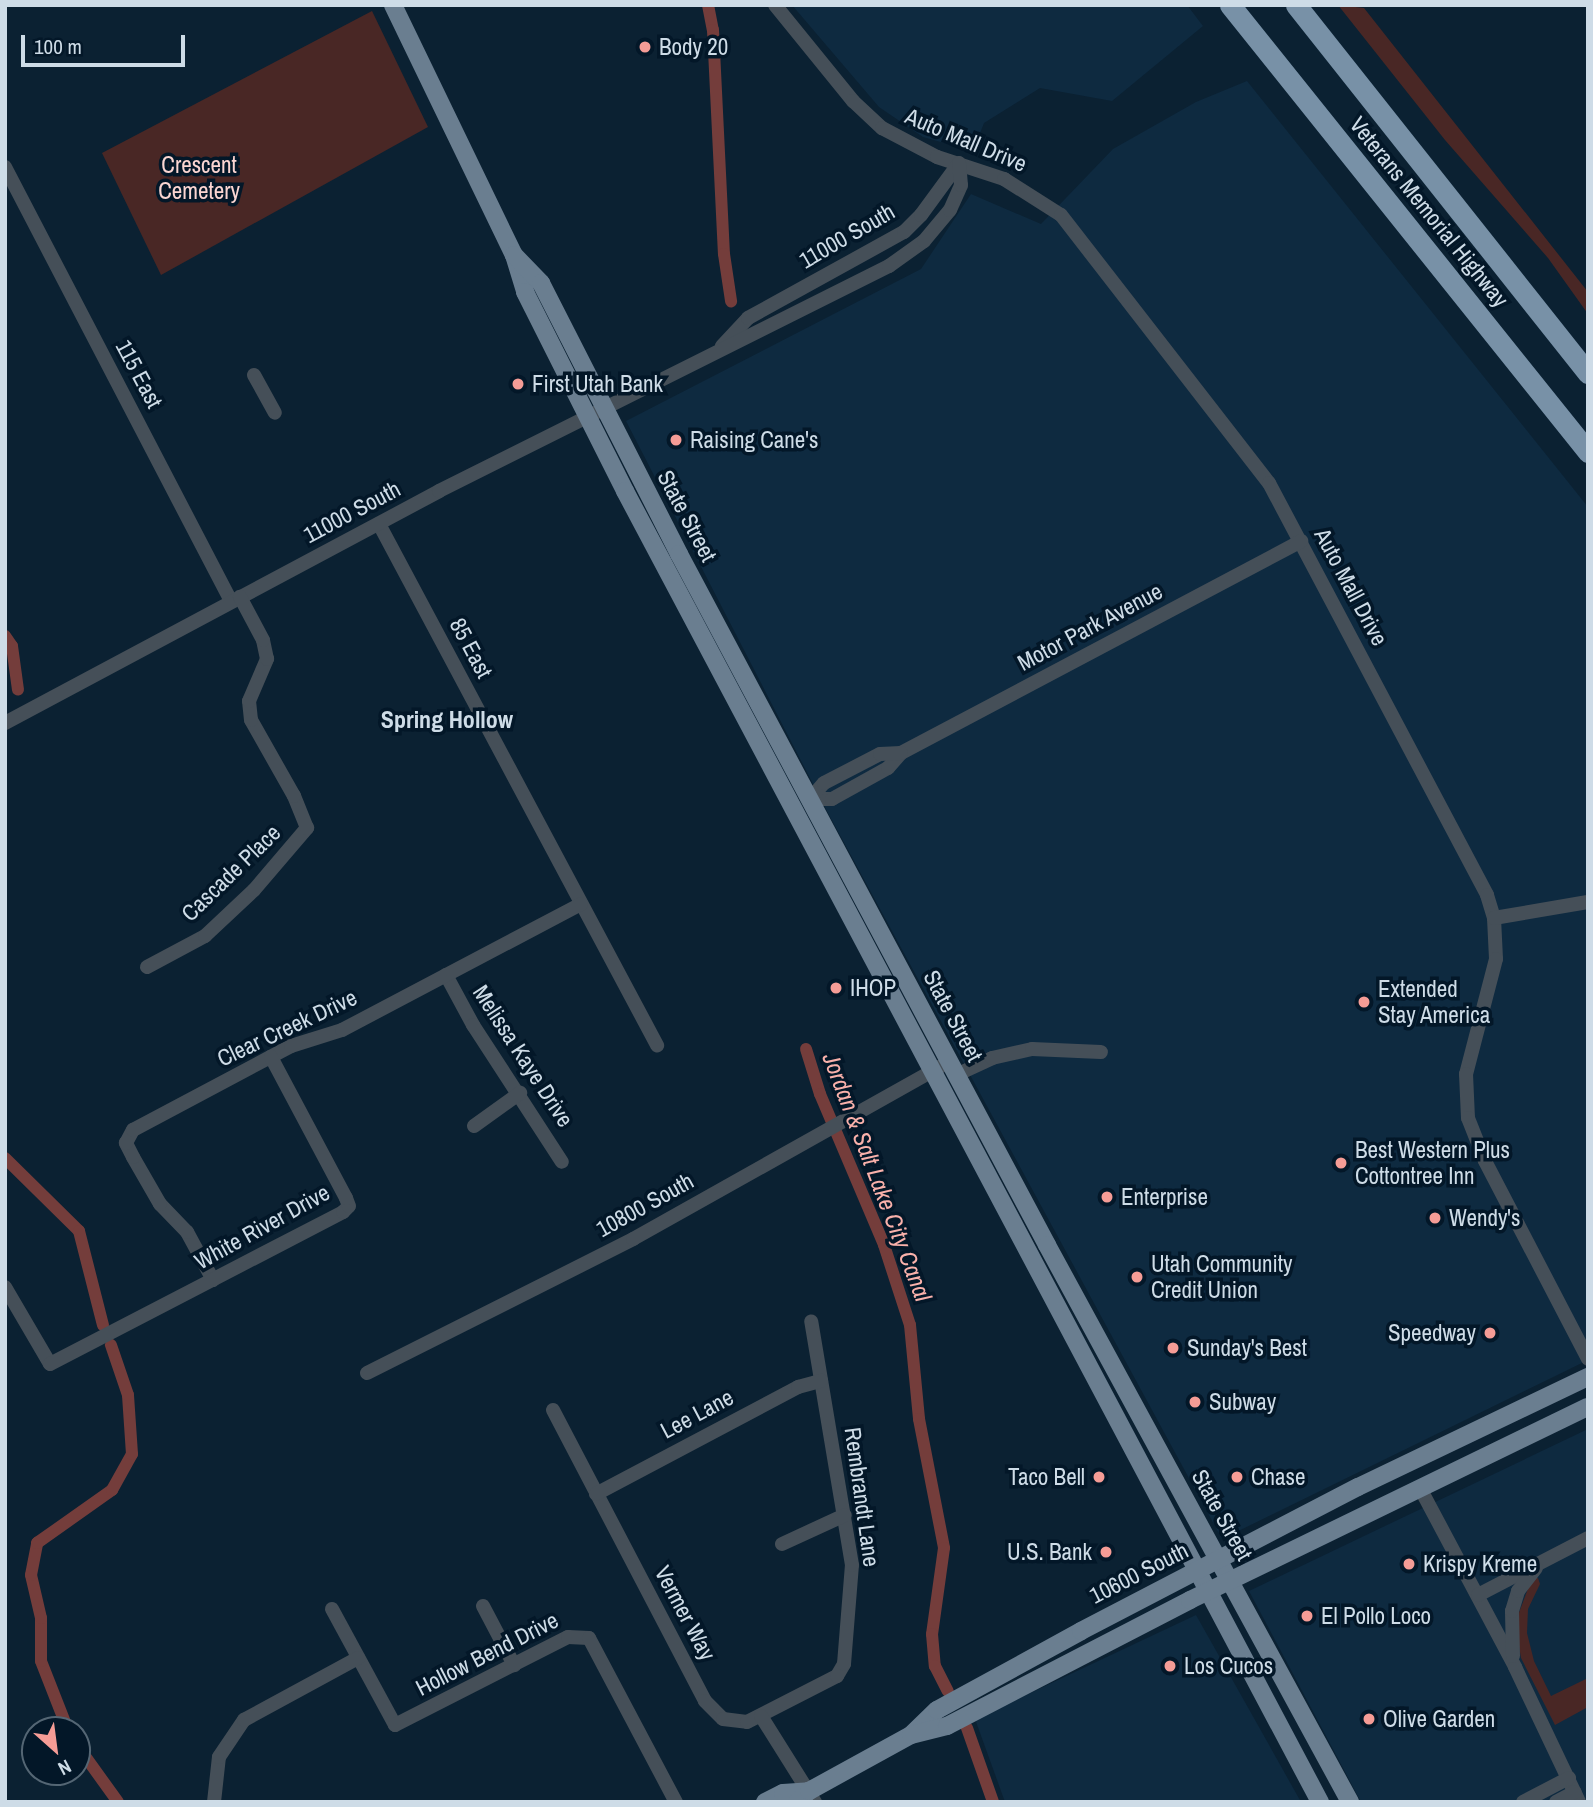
<!DOCTYPE html>
<style>
body{margin:0}
#map{position:relative;width:1593px;height:1807px;overflow:hidden;background:#0b2132;font-family:"Archivo Narrow",sans-serif}
div>[style]{position:absolute}
.built>*{inset:0;background:#0e2a40}
.green>*{inset:0;background:#492725}
.canal>*{height:12px;margin:-6px;padding:0 6px;transform-origin:6px;border-radius:6px;background:#743d3b}
.minor>*{height:14px;margin:-7px;padding:0 7px;transform-origin:7px;border-radius:7px;background:#454f58}
.major>*{height:18px;margin:-9px;padding:0 9px;transform-origin:9px;border-radius:9px;background:#6a7e90}
.highway>*{height:21px;margin:-10.5px;padding:0 10.5px;transform-origin:10.5px;border-radius:10.5px;background:#7891a7}
.dots>*{width:19px;height:19px;translate:-50% -50%;box-sizing:border-box;border:4px solid #031728;border-radius:50%}
span{translate:-50% -50%;white-space:nowrap;text-align:center;line-height:1.15;-webkit-text-stroke:7px #031728;paint-order:stroke}
.poi-label{font-size:23px;color:#cedce7}
.left{translate:0 -50%;text-align:left}
.right{translate:-100% -50%;text-align:right}
.street-label{font-size:23px;color:#cedce7}
.park-label{font-size:23px;color:#fbd6d2}
.neighbourhood-label{font-size:24px;color:#cedce7;font-weight:700}
.water-label{font-size:24px;color:#f9b1ab;font-style:italic}
.frame{position:absolute;inset:0;border:7px solid #cedce7;pointer-events:none}
.north{position:absolute;left:21px;top:1716px;width:70px;height:70px;box-sizing:border-box;background:#031728;border:2px solid #546674;border-radius:50%;rotate:152deg;font-size:19px;font-weight:700;line-height:28px;text-align:center;color:#cedce7}
.north::after{content:'';display:block;margin:auto;width:24px;height:32px;background:#f59c96;clip-path:polygon(50% 0,100% 100%,50% 72%,0 100%)}
.scale{position:absolute;left:21px;top:35px;width:164px;height:32px;box-sizing:border-box;border:4px solid #cedce7;border-top:0;padding-left:9px;font-size:21px;line-height:24px;white-space:nowrap;color:#cedce7;-webkit-text-stroke:5px #031728;paint-order:stroke}
</style>
<div id="map">
<div class="built">
<div style="clip-path:polygon(792px 5px,1187px 5px,1203px 26px,1112px 101px,1040px 88px,984px 123px,973px 151px,923px 137px,879px 107px)"></div>
<div style="clip-path:polygon(1247px 81px,1588px 507px,1588px 1360px,1222px 1539px,829px 815px,626px 421px,921px 269px,971px 194px,1041px 224px,1113px 149px,1196px 102px)"></div>
<div style="clip-path:polygon(1588px 1429px,1588px 1802px,1361px 1802px,1249px 1591px)"></div>
<div style="clip-path:polygon(1196px 1615px,1301px 1802px,1005px 1802px,975px 1719px)"></div>
</div>
<div class="green">
<div style="clip-path:polygon(1338px 5px,1364px 8px,1588px 292px,1588px 314px,1548px 258px,1445px 140px)"></div>
<div style="clip-path:polygon(372px 11px,428px 127px,161px 275px,102px 153px)"></div>
<div style="clip-path:polygon(1532px 1578px,1538px 1578px,1540px 1584px,1528px 1609px,1527px 1633px,1534px 1661px,1551px 1696px,1588px 1678px,1588px 1707px,1555px 1725px,1521px 1658px,1515px 1623px)"></div>
</div>
<div class="canal">
<div style="left:708px;top:5px;width:25px;rotate:79deg"></div>
<div style="left:713px;top:30px;width:224px;rotate:87.2deg"></div>
<div style="left:724px;top:254px;width:48px;rotate:81.5deg"></div>
<div style="left:5px;top:636px;width:12px;rotate:55deg"></div>
<div style="left:12px;top:646px;width:44px;rotate:82.2deg"></div>
<div style="left:806px;top:1049px;width:47px;rotate:72.7deg"></div>
<div style="left:820px;top:1094px;width:164px;rotate:67deg"></div>
<div style="left:884px;top:1245px;width:84px;rotate:72deg"></div>
<div style="left:910px;top:1325px;width:94px;rotate:84.5deg"></div>
<div style="left:919px;top:1419px;width:131px;rotate:79deg"></div>
<div style="left:944px;top:1548px;width:87px;rotate:97.9deg"></div>
<div style="left:932px;top:1634px;width:32px;rotate:85deg"></div>
<div style="left:935px;top:1666px;width:28px;rotate:63deg"></div>
<div style="left:5px;top:1158px;width:104px;rotate:44.6deg"></div>
<div style="left:79px;top:1231px;width:97px;rotate:75.7deg"></div>
<div style="left:967px;top:1728px;width:78px;rotate:70.6deg"></div>
<div style="left:68px;top:1730px;width:74px;rotate:-111.4deg"></div>
<div style="left:41px;top:1661px;width:43px;rotate:-90deg"></div>
<div style="left:41px;top:1618px;width:44px;rotate:-103.1deg"></div>
<div style="left:31px;top:1575px;width:33px;rotate:-79deg"></div>
<div style="left:37px;top:1543px;width:92px;rotate:-35.2deg"></div>
<div style="left:112px;top:1490px;width:41px;rotate:-60.9deg"></div>
<div style="left:132px;top:1454px;width:59px;rotate:-93.9deg"></div>
<div style="left:128px;top:1395px;width:53px;rotate:-108.8deg"></div>
<div style="left:77px;top:1745px;width:70px;rotate:54.3deg"></div>
</div>
<div class="minor">
<div style="left:775px;top:5px;width:124px;rotate:50.9deg"></div>
<div style="left:853px;top:101px;width:40px;rotate:43deg"></div>
<div style="left:882px;top:128px;width:62px;rotate:27.8deg"></div>
<div style="left:937px;top:157px;width:71px;rotate:18.2deg"></div>
<div style="left:1004px;top:179px;width:67px;rotate:32.3deg"></div>
<div style="left:1061px;top:215px;width:339px;rotate:52.2deg"></div>
<div style="left:1269px;top:483px;width:466px;rotate:62.1deg"></div>
<div style="left:1487px;top:895px;width:24px;rotate:73deg"></div>
<div style="left:1494px;top:918px;width:41px;rotate:87.2deg"></div>
<div style="left:1496px;top:959px;width:119px;rotate:104.6deg"></div>
<div style="left:1466px;top:1074px;width:44px;rotate:87.4deg"></div>
<div style="left:1468px;top:1118px;width:46px;rotate:68.4deg"></div>
<div style="left:1485px;top:1161px;width:223px;rotate:62.5deg"></div>
<div style="left:5px;top:167px;width:490px;rotate:62.5deg"></div>
<div style="left:722px;top:346px;width:38px;rotate:-47deg"></div>
<div style="left:748px;top:318px;width:178px;rotate:-28.9deg"></div>
<div style="left:904px;top:232px;width:24px;rotate:-45deg"></div>
<div style="left:921px;top:215px;width:64px;rotate:-53.8deg"></div>
<div style="left:254px;top:375px;width:43px;rotate:61.1deg"></div>
<div style="left:379px;top:524px;width:591px;rotate:61.92deg"></div>
<div style="left:5px;top:723px;width:492px;rotate:-28.1deg"></div>
<div style="left:439px;top:491px;width:503px;rotate:-26.57deg"></div>
<div style="left:889px;top:266px;width:43px;rotate:-35.5deg"></div>
<div style="left:924px;top:241px;width:40px;rotate:-50deg"></div>
<div style="left:950px;top:210px;width:27px;rotate:-66deg"></div>
<div style="left:961px;top:185px;width:22px;rotate:-95deg"></div>
<div style="left:810px;top:799px;width:22px"></div>
<div style="left:832px;top:799px;width:64px;rotate:-29deg"></div>
<div style="left:888px;top:768px;width:20px;rotate:-49deg"></div>
<div style="left:901px;top:753px;width:453px;rotate:-27.9deg"></div>
<div style="left:810px;top:799px;width:21px;rotate:-49deg"></div>
<div style="left:824px;top:783px;width:63px;rotate:-27.4deg"></div>
<div style="left:880px;top:754px;width:21px;rotate:-3deg"></div>
<div style="left:1494px;top:918px;width:95px;rotate:-9.7deg"></div>
<div style="left:147px;top:967px;width:66px;rotate:-28.1deg"></div>
<div style="left:205px;top:936px;width:67px;rotate:-43.2deg"></div>
<div style="left:254px;top:890px;width:82px;rotate:-49.5deg"></div>
<div style="left:307px;top:828px;width:35px;rotate:-112deg"></div>
<div style="left:294px;top:796px;width:87px;rotate:-119.5deg"></div>
<div style="left:251px;top:720px;width:19px;rotate:-96deg"></div>
<div style="left:249px;top:701px;width:46px;rotate:-66.8deg"></div>
<div style="left:267px;top:659px;width:19px;rotate:-102deg"></div>
<div style="left:263px;top:640px;width:49px;rotate:-118.1deg"></div>
<div style="left:446px;top:975px;width:57px;rotate:61.6deg"></div>
<div style="left:473px;top:1025px;width:163px;rotate:57deg"></div>
<div style="left:956px;top:1075px;width:40px;rotate:-25deg"></div>
<div style="left:992px;top:1058px;width:41px;rotate:-12.7deg"></div>
<div style="left:1032px;top:1049px;width:69px;rotate:2.5deg"></div>
<div style="left:474px;top:1126px;width:57px;rotate:-35.7deg"></div>
<div style="left:213px;top:1280px;width:55px;rotate:-118.4deg"></div>
<div style="left:187px;top:1232px;width:39px;rotate:-134deg"></div>
<div style="left:160px;top:1204px;width:54px;rotate:-119.9deg"></div>
<div style="left:133px;top:1157px;width:16px;rotate:-117deg"></div>
<div style="left:126px;top:1143px;width:15px;rotate:-62deg"></div>
<div style="left:133px;top:1130px;width:179px;rotate:-28deg"></div>
<div style="left:291px;top:1046px;width:53px;rotate:-17.4deg"></div>
<div style="left:342px;top:1030px;width:270px;rotate:-27.8deg"></div>
<div style="left:5px;top:1287px;width:89px;rotate:59.7deg"></div>
<div style="left:50px;top:1364px;width:330px;rotate:-27.4deg"></div>
<div style="left:343px;top:1212px;width:8px;rotate:-45deg"></div>
<div style="left:349px;top:1206px;width:9px;rotate:-111deg"></div>
<div style="left:346px;top:1198px;width:160px;rotate:-118deg"></div>
<div style="left:367px;top:1373px;width:298px;rotate:-26.7deg"></div>
<div style="left:633px;top:1239px;width:353px;rotate:-29.3deg"></div>
<div style="left:553px;top:1410px;width:328px;rotate:62.4deg"></div>
<div style="left:705px;top:1701px;width:25px;rotate:45deg"></div>
<div style="left:723px;top:1719px;width:24px;rotate:7deg"></div>
<div style="left:747px;top:1722px;width:101px;rotate:-27.1deg"></div>
<div style="left:837px;top:1676px;width:14px;rotate:-60deg"></div>
<div style="left:844px;top:1664px;width:99px;rotate:-85.4deg"></div>
<div style="left:852px;top:1565px;width:247px;rotate:-99.5deg"></div>
<div style="left:1420px;top:1488px;width:203px;rotate:62deg"></div>
<div style="left:1515px;top:1667px;width:149px;rotate:64.6deg"></div>
<div style="left:596px;top:1494px;width:229px;rotate:-27.9deg"></div>
<div style="left:798px;top:1387px;width:24px;rotate:-15deg"></div>
<div style="left:782px;top:1544px;width:69px;rotate:-24.7deg"></div>
<div style="left:1478px;top:1595px;width:124px;rotate:-27.4deg"></div>
<div style="left:483px;top:1606px;width:67px;rotate:62.3deg"></div>
<div style="left:332px;top:1609px;width:132px;rotate:61.5deg"></div>
<div style="left:395px;top:1725px;width:194px;rotate:-27deg"></div>
<div style="left:568px;top:1637px;width:21px;rotate:3deg"></div>
<div style="left:589px;top:1638px;width:186px;rotate:62.1deg"></div>
<div style="left:1513px;top:1656px;width:45px;rotate:-91.3deg"></div>
<div style="left:1512px;top:1611px;width:21px;rotate:-73deg"></div>
<div style="left:1518px;top:1591px;width:29px;rotate:-52deg"></div>
<div style="left:761px;top:1716px;width:102px;rotate:57.9deg"></div>
<div style="left:214px;top:1802px;width:45px;rotate:-83.7deg"></div>
<div style="left:219px;top:1757px;width:45px;rotate:-56deg"></div>
<div style="left:244px;top:1720px;width:130px;rotate:-28.5deg"></div>
<div style="left:1523px;top:1802px;width:52px;rotate:-27.6deg"></div>
<div style="left:1556px;top:1802px;width:21px;rotate:-28deg"></div>
</div>
<div class="major">
<div style="left:393px;top:5px;width:278px;rotate:64.2deg"></div>
<div style="left:514px;top:255px;width:39px;rotate:73deg"></div>
<div style="left:525px;top:292px;width:223px;rotate:63.3deg"></div>
<div style="left:625px;top:491px;width:1484px;rotate:62.07deg"></div>
<div style="left:514px;top:255px;width:39px;rotate:46deg"></div>
<div style="left:541px;top:283px;width:304px;rotate:63deg"></div>
<div style="left:679px;top:554px;width:783px;rotate:61.96deg"></div>
<div style="left:1047px;top:1245px;width:634px;rotate:61.45deg"></div>
<div style="left:913px;top:1733px;width:33px;rotate:-44deg"></div>
<div style="left:937px;top:1710px;width:164px;rotate:-28.7deg"></div>
<div style="left:1081px;top:1631px;width:312px;rotate:-27.5deg"></div>
<div style="left:1358px;top:1487px;width:255px;rotate:-25.6deg"></div>
<div style="left:765px;top:1802px;width:20px;rotate:-27deg"></div>
<div style="left:783px;top:1793px;width:26px;rotate:-4deg"></div>
<div style="left:797px;top:1802px;width:16px;rotate:-43deg"></div>
<div style="left:809px;top:1791px;width:116px;rotate:-28.8deg"></div>
<div style="left:911px;top:1735px;width:37px;rotate:-14deg"></div>
<div style="left:947px;top:1726px;width:274px;rotate:-27.4deg"></div>
<div style="left:1190px;top:1600px;width:442px;rotate:-25.9deg"></div>
</div>
<div class="highway">
<div style="left:1230px;top:5px;width:573px;rotate:51.31deg"></div>
<div style="left:1296px;top:5px;width:470px;rotate:51.6deg"></div>
</div>
<div class="dots">
<div style="left:645px;top:47px;background:#f59c96"></div>
<div style="left:518px;top:384px;background:#f59c96"></div>
<div style="left:676px;top:440px;background:#f59c96"></div>
<div style="left:836px;top:988px;background:#f59c96"></div>
<div style="left:1364px;top:1002px;background:#f59c96"></div>
<div style="left:1341px;top:1163px;background:#f59c96"></div>
<div style="left:1107px;top:1197px;background:#f59c96"></div>
<div style="left:1435px;top:1218px;background:#f59c96"></div>
<div style="left:1137px;top:1277px;background:#f59c96"></div>
<div style="left:1490px;top:1333px;background:#f59c96"></div>
<div style="left:1173px;top:1348px;background:#f59c96"></div>
<div style="left:1195px;top:1402px;background:#f59c96"></div>
<div style="left:1099px;top:1477px;background:#f59c96"></div>
<div style="left:1237px;top:1477px;background:#f59c96"></div>
<div style="left:1106px;top:1552px;background:#f59c96"></div>
<div style="left:1409px;top:1564px;background:#f59c96"></div>
<div style="left:1307px;top:1616px;background:#f59c96"></div>
<div style="left:1170px;top:1666px;background:#f59c96"></div>
<div style="left:1369px;top:1719px;background:#f59c96"></div>
</div>
<div class="poi-label">
<span class="left" style="left:659px;top:47px">Body 20</span>
<span class="left" style="left:532px;top:384px">First Utah Bank</span>
<span class="left" style="left:690px;top:440px">Raising Cane's</span>
<span class="left" style="left:850px;top:988px">IHOP</span>
<span class="left" style="left:1378px;top:1002px">Extended<br>Stay America</span>
<span class="left" style="left:1355px;top:1163px">Best Western Plus<br>Cottontree Inn</span>
<span class="left" style="left:1121px;top:1197px">Enterprise</span>
<span class="left" style="left:1449px;top:1218px">Wendy's</span>
<span class="left" style="left:1151px;top:1277px">Utah Community<br>Credit Union</span>
<span class="right" style="left:1476px;top:1333px">Speedway</span>
<span class="left" style="left:1187px;top:1348px">Sunday's Best</span>
<span class="left" style="left:1209px;top:1402px">Subway</span>
<span class="right" style="left:1085px;top:1477px">Taco Bell</span>
<span class="left" style="left:1251px;top:1477px">Chase</span>
<span class="right" style="left:1092px;top:1552px">U.S. Bank</span>
<span class="left" style="left:1423px;top:1564px">Krispy Kreme</span>
<span class="left" style="left:1321px;top:1616px">El Pollo Loco</span>
<span class="left" style="left:1184px;top:1666px">Los Cucos</span>
<span class="left" style="left:1383px;top:1719px">Olive Garden</span>
</div>
<div class="street-label">
<span style="left:966px;top:140px;rotate:23deg">Auto Mall Drive</span>
<span style="left:1429px;top:212px;rotate:51deg">Veterans Memorial Highway</span>
<span style="left:847px;top:236px;rotate:-30deg">11000 South</span>
<span style="left:139px;top:374px;rotate:62deg">115 East</span>
<span style="left:352px;top:512px;rotate:-28deg">11000 South</span>
<span style="left:687px;top:516px;rotate:62deg">State Street</span>
<span style="left:1351px;top:587px;rotate:62deg">Auto Mall Drive</span>
<span style="left:1090px;top:627px;rotate:-28deg">Motor Park Avenue</span>
<span style="left:471px;top:648px;rotate:62deg">85 East</span>
<span style="left:231px;top:873px;rotate:-44deg">Cascade Place</span>
<span style="left:953px;top:1016px;rotate:62deg">State Street</span>
<span style="left:287px;top:1028px;rotate:-25deg">Clear Creek Drive</span>
<span style="left:523px;top:1056px;rotate:57deg">Melissa Kaye Drive</span>
<span style="left:645px;top:1205px;rotate:-29deg">10800 South</span>
<span style="left:262px;top:1227px;rotate:-29deg">White River Drive</span>
<span style="left:697px;top:1414px;rotate:-28deg">Lee Lane</span>
<span style="left:862px;top:1497px;rotate:82deg">Rembrandt Lane</span>
<span style="left:1222px;top:1515px;rotate:61deg">State Street</span>
<span style="left:1139px;top:1573px;rotate:-27deg">10600 South</span>
<span style="left:685px;top:1613px;rotate:62deg">Vermer Way</span>
<span style="left:487px;top:1654px;rotate:-27deg">Hollow Bend Drive</span>
</div>
<div class="park-label">
<span style="left:199px;top:178px">Crescent<br>Cemetery</span>
</div>
<div class="neighbourhood-label">
<span style="left:447px;top:720px">Spring Hollow</span>
</div>
<div class="water-label">
<span style="left:877px;top:1177px;rotate:69deg">Jordan &amp; Salt Lake City Canal</span>
</div>
<div class="frame"></div>
<div class="north">N</div>
<div class="scale">100 m</div>
</div>
